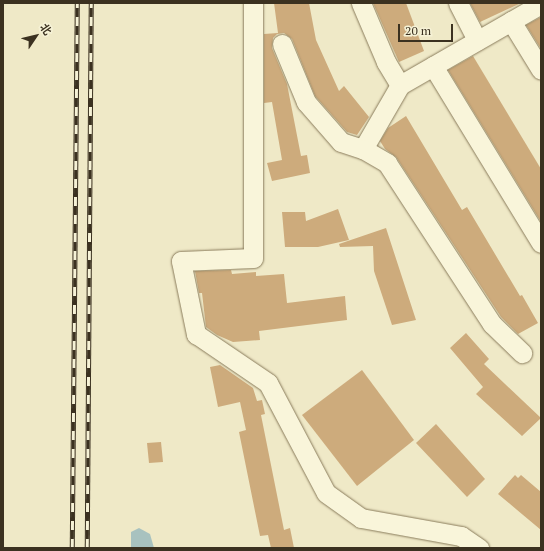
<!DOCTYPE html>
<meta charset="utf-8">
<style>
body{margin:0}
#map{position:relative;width:544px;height:551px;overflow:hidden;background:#efe9c7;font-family:"PT Serif","Noto Sans SC",serif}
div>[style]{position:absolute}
.water>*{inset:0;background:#a8c2bf}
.building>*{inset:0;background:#cdab7c}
.roads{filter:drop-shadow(0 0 1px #8a7c5c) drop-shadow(0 0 1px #8a7c5c)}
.minor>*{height:19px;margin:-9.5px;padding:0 9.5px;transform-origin:9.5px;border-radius:9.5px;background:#f9f5da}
.rail>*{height:4.5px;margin-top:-2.25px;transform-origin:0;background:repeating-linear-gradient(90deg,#f6f2d6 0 9px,#3b3120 0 18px);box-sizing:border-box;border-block:1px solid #3b3120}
span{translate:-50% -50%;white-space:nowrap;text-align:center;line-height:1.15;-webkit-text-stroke:3px #f6f2d6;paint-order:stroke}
.frame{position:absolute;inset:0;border:4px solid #3b3120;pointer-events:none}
.north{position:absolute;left:16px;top:16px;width:40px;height:40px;-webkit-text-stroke:3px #f6f2d6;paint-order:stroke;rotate:55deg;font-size:11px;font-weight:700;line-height:16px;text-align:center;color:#3b3120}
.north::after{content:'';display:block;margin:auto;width:14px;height:18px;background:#3b3120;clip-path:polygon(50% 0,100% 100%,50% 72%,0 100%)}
.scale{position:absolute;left:398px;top:24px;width:55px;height:18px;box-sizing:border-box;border:2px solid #3b3120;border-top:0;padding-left:5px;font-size:12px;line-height:14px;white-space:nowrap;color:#3b3120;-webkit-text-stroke:3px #f6f2d6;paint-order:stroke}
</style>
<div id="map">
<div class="water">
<div style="clip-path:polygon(139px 528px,150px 534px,154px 548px,131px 548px,131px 532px)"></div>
</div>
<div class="building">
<div style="clip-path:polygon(274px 3px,309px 3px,316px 40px,339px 91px,344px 86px,369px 117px,357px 135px,347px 132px,315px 96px,292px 39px,284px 33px,277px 34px,273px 38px,272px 48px,287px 84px,301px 156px,307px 155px,310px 173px,272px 181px,267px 163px,282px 160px,272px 102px,264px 103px,264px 34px,278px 33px)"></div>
<div style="clip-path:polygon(373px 3px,406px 3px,424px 51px,399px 62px)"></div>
<div style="clip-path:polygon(470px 3px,521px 3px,480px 22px)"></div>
<div style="clip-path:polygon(541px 17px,541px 49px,526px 25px)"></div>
<div style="clip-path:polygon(473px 56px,541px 169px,541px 222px,448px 70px)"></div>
<div style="clip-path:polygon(406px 116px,462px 210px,467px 207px,520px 296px,522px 295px,538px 323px,518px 334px,501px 317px,396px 157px,385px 149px,380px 141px,388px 128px)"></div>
<div style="clip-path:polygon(338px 209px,349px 240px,318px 247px,285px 247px,282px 212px,305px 212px,306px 221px)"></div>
<div style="clip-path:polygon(386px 228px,416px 320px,392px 325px,374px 271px,373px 246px,340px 247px,339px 244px)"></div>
<div style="clip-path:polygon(231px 270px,232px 274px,256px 272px,256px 276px,284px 274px,287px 303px,345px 296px,347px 320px,259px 331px,260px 340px,233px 342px,217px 335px,206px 327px,202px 293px,199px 293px,195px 271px)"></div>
<div style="clip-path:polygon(466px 333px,489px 359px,484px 364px,541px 418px,522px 436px,476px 394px,483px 387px,450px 348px)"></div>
<div style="clip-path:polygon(220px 365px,253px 388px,257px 401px,262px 400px,265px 414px,261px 415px,284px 530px,290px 528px,294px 548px,271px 548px,268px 535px,260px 536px,239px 432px,246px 430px,240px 402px,218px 407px,210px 367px)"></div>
<div style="clip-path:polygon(362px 370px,414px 440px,357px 486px,302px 415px)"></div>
<div style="clip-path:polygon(436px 424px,485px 479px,467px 497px,416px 443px)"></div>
<div style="clip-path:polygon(161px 442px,163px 462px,149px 463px,147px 443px)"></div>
<div style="clip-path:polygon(515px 475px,518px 478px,521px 475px,541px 492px,541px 530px,498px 494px)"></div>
</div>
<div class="roads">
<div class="minor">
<div style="left:253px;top:3px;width:255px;rotate:90deg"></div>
<div style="left:253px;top:258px;width:72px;rotate:177.6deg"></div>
<div style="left:181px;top:261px;width:75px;rotate:78.4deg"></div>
<div style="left:196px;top:334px;width:87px;rotate:34.2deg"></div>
<div style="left:268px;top:383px;width:124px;rotate:62.2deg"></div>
<div style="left:326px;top:493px;width:43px;rotate:35.5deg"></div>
<div style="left:361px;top:518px;width:102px;rotate:10.2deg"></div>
<div style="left:461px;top:536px;width:22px;rotate:34deg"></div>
<div style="left:361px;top:3px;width:64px;rotate:67deg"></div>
<div style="left:386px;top:62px;width:27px;rotate:59deg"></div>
<div style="left:400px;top:85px;width:163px;rotate:-29.9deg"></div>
<div style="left:458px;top:3px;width:42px;rotate:62.8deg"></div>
<div style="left:511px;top:21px;width:57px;rotate:58.5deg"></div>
<div style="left:282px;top:44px;width:63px;rotate:67.5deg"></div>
<div style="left:306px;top:102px;width:53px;rotate:48.8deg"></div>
<div style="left:341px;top:142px;width:23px;rotate:18deg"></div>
<div style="left:433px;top:66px;width:207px;rotate:58.6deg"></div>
<div style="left:400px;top:85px;width:74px;rotate:120deg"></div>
<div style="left:363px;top:149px;width:28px;rotate:30deg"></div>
<div style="left:387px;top:163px;width:192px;rotate:56.9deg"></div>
<div style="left:492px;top:324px;width:42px;rotate:44deg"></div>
</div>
</div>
<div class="rail">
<div style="left:72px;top:548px;width:545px;rotate:-89.47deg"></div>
<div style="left:87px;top:548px;width:545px;rotate:-89.58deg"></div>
</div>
<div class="frame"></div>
<div class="north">北</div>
<div class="scale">20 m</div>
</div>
